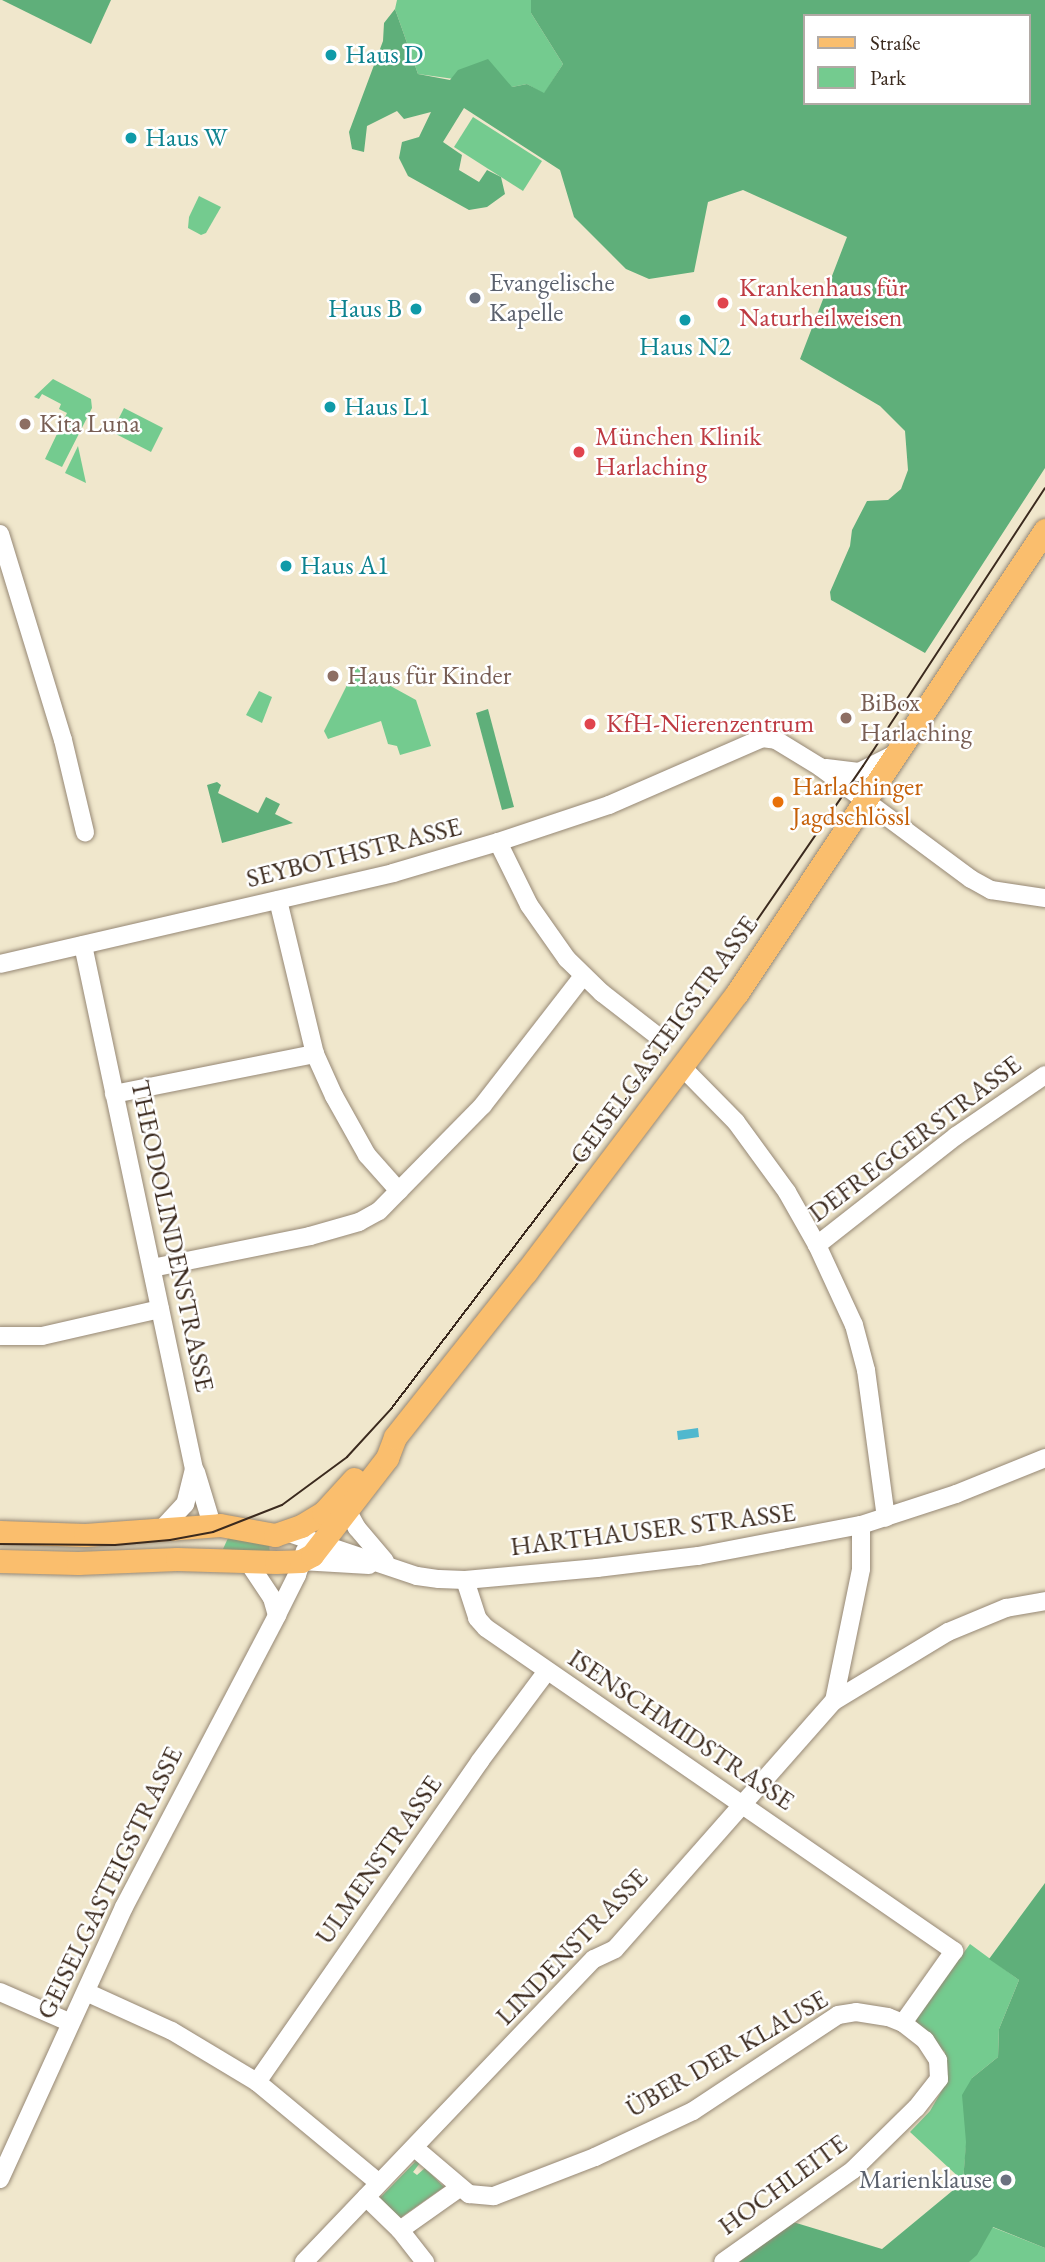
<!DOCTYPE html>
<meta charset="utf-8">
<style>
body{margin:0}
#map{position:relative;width:1045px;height:2262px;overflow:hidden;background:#f0e7cc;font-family:"EB Garamond",serif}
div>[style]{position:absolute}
.green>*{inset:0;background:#74cb8f}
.forest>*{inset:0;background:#5faf7a}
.water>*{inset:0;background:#50b8ce}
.roads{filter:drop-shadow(0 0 2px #968875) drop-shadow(0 0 2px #968875)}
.minor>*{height:18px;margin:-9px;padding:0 9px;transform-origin:9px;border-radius:9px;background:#fff}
.major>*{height:23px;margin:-11.5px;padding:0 11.5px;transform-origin:11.5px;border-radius:11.5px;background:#fabe6d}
.tram>*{height:2px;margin:-1px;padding:0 1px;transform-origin:1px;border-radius:1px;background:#3b2a1e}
.dots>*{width:19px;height:19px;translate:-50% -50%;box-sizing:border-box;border:4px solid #fff;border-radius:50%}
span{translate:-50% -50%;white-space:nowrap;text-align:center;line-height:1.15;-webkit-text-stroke:5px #fff;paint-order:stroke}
.culture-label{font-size:26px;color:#0d838f}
.left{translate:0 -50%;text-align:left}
.right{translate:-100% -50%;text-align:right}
.worship-label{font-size:26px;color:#5b616d}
.health-label{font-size:26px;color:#be3a42}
.education-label{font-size:26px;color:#785e54}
.food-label{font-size:26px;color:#c56008}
.street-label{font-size:26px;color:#3b2a1e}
.legend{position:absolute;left:803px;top:14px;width:228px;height:91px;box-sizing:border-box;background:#fff;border:2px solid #b1aaa5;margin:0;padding:9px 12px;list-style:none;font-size:21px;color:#3b2a1e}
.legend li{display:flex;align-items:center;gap:14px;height:35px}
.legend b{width:35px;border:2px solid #b1aaa5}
</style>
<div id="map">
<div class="green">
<div style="clip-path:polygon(397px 0,531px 0,531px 13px,563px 64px,544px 94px,527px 84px,512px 87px,418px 74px,395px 9px)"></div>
<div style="clip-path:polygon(473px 117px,542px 161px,523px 191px,454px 147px)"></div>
<div style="clip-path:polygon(199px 196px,221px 207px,206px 233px,201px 235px,188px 228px,189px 217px)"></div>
<div style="clip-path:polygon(53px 379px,91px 399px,92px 408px,62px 467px,45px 459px,67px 413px,59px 409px,61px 404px,42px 394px,39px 399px,34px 397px)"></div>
<div style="clip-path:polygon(124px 408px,163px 428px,151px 452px,112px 432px)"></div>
<div style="clip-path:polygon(78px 446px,86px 483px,65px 473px)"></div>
<div style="clip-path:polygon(356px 667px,416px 700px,431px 746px,400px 755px,397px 746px,388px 744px,381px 721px,328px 739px,324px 731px)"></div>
<div style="clip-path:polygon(259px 691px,272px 697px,262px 723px,246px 715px)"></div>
<div style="clip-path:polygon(229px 1536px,269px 1544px,270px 1554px,223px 1549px)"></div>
<div style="clip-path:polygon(970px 1944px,1019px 1980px,999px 2029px,998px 2057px,972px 2078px,963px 2181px,910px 2132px,930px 2111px,945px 2085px,945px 2052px,912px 2024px)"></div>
<div style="clip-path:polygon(416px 2161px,420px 2163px,413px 2172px,417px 2175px,425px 2168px,444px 2187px,400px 2218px,380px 2198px)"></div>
<div style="clip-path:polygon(992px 2227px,1045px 2248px,1045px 2262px,930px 2262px)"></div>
</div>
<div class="forest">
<div style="clip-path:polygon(2px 0,111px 0,91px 44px)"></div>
<div style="clip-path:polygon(evenodd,531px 0,1045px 0,1045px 468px,925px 653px,831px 600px,830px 592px,850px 546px,852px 530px,867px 501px,888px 500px,901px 489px,908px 470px,905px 431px,880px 406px,800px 359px,847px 237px,743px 190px,708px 202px,694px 272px,649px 279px,626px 269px,574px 217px,560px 170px,464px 108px,443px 142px,462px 155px,459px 170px,479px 182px,487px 170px,501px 177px,505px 194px,487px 207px,469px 210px,408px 176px,399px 158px,402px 142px,419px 137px,431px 112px,404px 119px,397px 111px,367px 126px,364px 152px,352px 149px,349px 132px,383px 41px,384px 23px,395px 9px,418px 74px,450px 80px,458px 70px,488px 59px,512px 87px,527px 84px,544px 93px,563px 64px,531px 13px,531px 0,805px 16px,1029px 16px,1029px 103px,805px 103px,805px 16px)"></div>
<div style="clip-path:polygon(488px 709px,514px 807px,502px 810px,476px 713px)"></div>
<div style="clip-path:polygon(217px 782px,221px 785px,218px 793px,258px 813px,266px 797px,280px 804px,275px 814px,293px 823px,222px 843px,207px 785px)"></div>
<div style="clip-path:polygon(1045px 1883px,1045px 2248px,993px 2227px,977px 2255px,969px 2262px,735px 2262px,793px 2222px,882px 2249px,963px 2182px,966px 2142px,962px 2095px,972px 2078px,998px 2057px,999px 2029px,1019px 1980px,989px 1959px)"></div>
</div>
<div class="water">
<div style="clip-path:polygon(698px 1428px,699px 1437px,678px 1440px,677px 1431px)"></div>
</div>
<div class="roads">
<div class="minor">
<div style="left:0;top:534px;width:215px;rotate:73deg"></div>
<div style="left:63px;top:740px;width:95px;rotate:76.6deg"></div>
<div style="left:826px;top:768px;width:33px;rotate:7deg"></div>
<div style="left:859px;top:772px;width:40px;rotate:-26.6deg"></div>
<div style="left:498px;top:842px;width:70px;rotate:63.8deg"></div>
<div style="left:529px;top:905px;width:66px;rotate:54.9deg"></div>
<div style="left:567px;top:959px;width:49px;rotate:44.2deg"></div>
<div style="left:602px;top:993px;width:73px;rotate:37.8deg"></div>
<div style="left:278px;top:900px;width:158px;rotate:76.5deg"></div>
<div style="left:315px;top:1054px;width:46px;rotate:65.7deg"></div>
<div style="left:334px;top:1096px;width:68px;rotate:60.8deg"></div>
<div style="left:367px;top:1155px;width:48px;rotate:48.4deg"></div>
<div style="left:83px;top:945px;width:536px;rotate:78.04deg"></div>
<div style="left:194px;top:1469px;width:36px;rotate:104deg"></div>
<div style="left:185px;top:1504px;width:35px;rotate:133deg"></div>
<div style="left:0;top:964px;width:403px;rotate:-13deg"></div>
<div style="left:393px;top:873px;width:109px;rotate:-16.4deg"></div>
<div style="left:498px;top:842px;width:117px;rotate:-18.4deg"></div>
<div style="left:609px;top:805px;width:167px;rotate:-23.6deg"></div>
<div style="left:762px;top:738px;width:14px;rotate:8deg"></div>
<div style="left:776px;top:740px;width:52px;rotate:31.5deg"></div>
<div style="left:820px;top:767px;width:188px;rotate:36.6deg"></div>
<div style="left:971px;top:879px;width:23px;rotate:29deg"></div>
<div style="left:991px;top:890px;width:55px;rotate:8.4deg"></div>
<div style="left:682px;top:1067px;width:77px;rotate:45.5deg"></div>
<div style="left:736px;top:1122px;width:87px;rotate:53.9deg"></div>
<div style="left:787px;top:1192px;width:61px;rotate:60.5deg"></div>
<div style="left:817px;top:1245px;width:88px;rotate:65.2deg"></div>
<div style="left:854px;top:1325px;width:47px;rotate:75.1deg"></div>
<div style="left:866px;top:1370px;width:149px;rotate:82.3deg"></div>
<div style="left:114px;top:1094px;width:205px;rotate:-11.3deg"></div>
<div style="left:817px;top:1245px;width:177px;rotate:-38.1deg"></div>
<div style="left:956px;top:1136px;width:108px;rotate:-34.4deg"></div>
<div style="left:152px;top:1268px;width:161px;rotate:-11.4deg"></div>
<div style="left:310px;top:1236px;width:51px;rotate:-15.9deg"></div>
<div style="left:359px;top:1222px;width:23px;rotate:-29deg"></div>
<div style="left:379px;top:1211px;width:148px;rotate:-45.5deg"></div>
<div style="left:483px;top:1105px;width:163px;rotate:-52.2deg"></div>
<div style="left:0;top:1336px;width:42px"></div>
<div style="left:42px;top:1336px;width:121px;rotate:-12.9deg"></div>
<div style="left:196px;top:1472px;width:55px;rotate:73.2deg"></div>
<div style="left:347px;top:1510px;width:21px;rotate:61deg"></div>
<div style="left:357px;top:1528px;width:43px;rotate:49.7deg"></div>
<div style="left:286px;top:1532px;width:138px;rotate:18.6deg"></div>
<div style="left:417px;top:1576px;width:22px;rotate:8deg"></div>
<div style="left:439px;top:1579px;width:26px;rotate:2deg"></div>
<div style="left:465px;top:1580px;width:133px;rotate:-5.2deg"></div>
<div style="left:597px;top:1568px;width:102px;rotate:-6.8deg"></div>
<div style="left:698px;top:1556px;width:166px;rotate:-10.8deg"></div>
<div style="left:861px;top:1525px;width:100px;rotate:-18.1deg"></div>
<div style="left:956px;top:1494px;width:96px;rotate:-22deg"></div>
<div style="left:301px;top:1561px;width:68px;rotate:3.4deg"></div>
<div style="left:248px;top:1562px;width:43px;rotate:56.3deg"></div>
<div style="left:272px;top:1598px;width:18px;rotate:74deg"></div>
<div style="left:465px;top:1580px;width:40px;rotate:72deg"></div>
<div style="left:477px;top:1618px;width:13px;rotate:48deg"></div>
<div style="left:486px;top:1628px;width:569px;rotate:34.61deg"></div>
<div style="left:954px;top:1951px;width:88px;rotate:125.3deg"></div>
<div style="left:834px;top:1701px;width:133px;rotate:-31.2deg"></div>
<div style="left:948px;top:1632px;width:63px;rotate:-22.5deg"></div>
<div style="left:1006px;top:1608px;width:40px;rotate:-10deg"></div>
<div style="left:0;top:1992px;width:77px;rotate:23.6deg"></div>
<div style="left:86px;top:1992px;width:94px;rotate:24.4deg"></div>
<div style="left:172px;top:2031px;width:99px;rotate:31deg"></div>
<div style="left:257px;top:2082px;width:158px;rotate:39.6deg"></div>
<div style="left:257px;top:2082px;width:391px;rotate:-55.2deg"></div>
<div style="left:480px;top:1761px;width:112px;rotate:-53.3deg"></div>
<div style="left:416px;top:2149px;width:70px;rotate:40.3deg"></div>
<div style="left:469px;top:2194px;width:25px;rotate:5deg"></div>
<div style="left:494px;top:2196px;width:108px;rotate:-21.1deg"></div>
<div style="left:595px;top:2157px;width:108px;rotate:-25.1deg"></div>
<div style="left:693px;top:2111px;width:174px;rotate:-33.5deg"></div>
<div style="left:838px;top:2015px;width:18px;rotate:-9deg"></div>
<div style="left:856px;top:2012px;width:32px;rotate:9deg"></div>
<div style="left:888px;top:2017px;width:16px;rotate:22deg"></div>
<div style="left:903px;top:2023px;width:28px;rotate:38deg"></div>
<div style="left:925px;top:2040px;width:24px;rotate:57deg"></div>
<div style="left:938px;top:2060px;width:19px;rotate:87deg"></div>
<div style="left:939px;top:2079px;width:37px;rotate:128deg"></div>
<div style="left:916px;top:2108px;width:88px;rotate:135.5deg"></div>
<div style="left:853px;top:2170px;width:159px;rotate:144.7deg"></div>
<div style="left:0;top:2179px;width:299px;rotate:-65.5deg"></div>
<div style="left:124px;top:1907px;width:330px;rotate:-62.3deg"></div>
<div style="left:277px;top:1615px;width:45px;rotate:-63.4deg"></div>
<div style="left:297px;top:1575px;width:26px;rotate:-72deg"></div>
<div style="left:366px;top:2197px;width:47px;rotate:44.1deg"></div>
<div style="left:400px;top:2230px;width:41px;rotate:52deg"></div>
<div style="left:400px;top:2230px;width:72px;rotate:-35.4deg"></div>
<div style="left:304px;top:2262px;width:419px;rotate:-46.3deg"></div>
<div style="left:594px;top:1959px;width:23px;rotate:-25deg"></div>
<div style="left:615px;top:1949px;width:331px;rotate:-48.6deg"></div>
<div style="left:834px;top:1701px;width:135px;rotate:-78.4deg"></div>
<div style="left:861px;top:1569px;width:44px;rotate:-90deg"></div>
</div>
<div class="major">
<div style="left:0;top:1532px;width:85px;rotate:2deg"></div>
<div style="left:85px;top:1535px;width:135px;rotate:-4.2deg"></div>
<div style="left:220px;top:1525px;width:56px;rotate:10.3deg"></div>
<div style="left:275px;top:1535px;width:28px;rotate:-19deg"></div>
<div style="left:301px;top:1526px;width:26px;rotate:-31deg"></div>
<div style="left:323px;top:1513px;width:46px;rotate:-47.6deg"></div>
<div style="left:0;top:1561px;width:78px;rotate:1.5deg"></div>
<div style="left:78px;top:1563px;width:99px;rotate:-2.3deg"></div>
<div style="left:177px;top:1559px;width:99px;rotate:1.7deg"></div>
<div style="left:276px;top:1562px;width:25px;rotate:-2deg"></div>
<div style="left:301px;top:1561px;width:13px;rotate:-29deg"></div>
<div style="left:312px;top:1555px;width:123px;rotate:-52.3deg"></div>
<div style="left:387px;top:1458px;width:22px;rotate:-69deg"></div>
<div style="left:395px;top:1437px;width:211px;rotate:-51.6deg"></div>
<div style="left:526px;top:1272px;width:350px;rotate:-52.9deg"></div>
<div style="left:737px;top:993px;width:556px;rotate:-56.37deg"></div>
</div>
</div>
<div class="tram">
<div style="left:0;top:1544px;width:115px;rotate:0.5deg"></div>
<div style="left:115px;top:1545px;width:55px;rotate:-5.2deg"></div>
<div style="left:170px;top:1540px;width:44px;rotate:-10.5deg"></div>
<div style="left:213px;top:1532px;width:74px;rotate:-21.4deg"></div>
<div style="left:282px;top:1505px;width:81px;rotate:-36.4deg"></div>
<div style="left:347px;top:1457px;width:65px;rotate:-47.5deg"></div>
<div style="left:391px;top:1409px;width:526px;rotate:-52.8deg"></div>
<div style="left:709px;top:990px;width:272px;rotate:-55.5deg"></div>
<div style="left:863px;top:766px;width:332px;rotate:-56.8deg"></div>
</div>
<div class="dots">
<div style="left:331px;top:55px;background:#0f9aa8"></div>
<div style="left:131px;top:138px;background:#0f9aa8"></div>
<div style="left:475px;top:298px;background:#6b7280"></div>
<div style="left:723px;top:303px;background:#e0444e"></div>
<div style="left:416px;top:309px;background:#0f9aa8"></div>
<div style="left:685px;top:320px;background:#0f9aa8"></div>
<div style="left:330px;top:407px;background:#0f9aa8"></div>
<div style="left:25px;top:424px;background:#8d6e63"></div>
<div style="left:579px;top:452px;background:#e0444e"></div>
<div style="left:286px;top:566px;background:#0f9aa8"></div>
<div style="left:333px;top:676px;background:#8d6e63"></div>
<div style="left:846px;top:718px;background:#8d6e63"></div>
<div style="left:590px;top:724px;background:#e0444e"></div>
<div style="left:778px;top:802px;background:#e8710a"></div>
<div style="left:1006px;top:2180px;background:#6b7280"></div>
</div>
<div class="culture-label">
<span class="left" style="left:345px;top:55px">Haus D</span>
<span class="left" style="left:145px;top:138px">Haus W</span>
<span class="right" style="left:402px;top:309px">Haus B</span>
<span style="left:685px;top:347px">Haus N2</span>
<span class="left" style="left:344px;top:407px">Haus L1</span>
<span class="left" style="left:300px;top:566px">Haus A1</span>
</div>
<div class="worship-label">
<span class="left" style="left:489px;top:298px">Evangelische<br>Kapelle</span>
<span class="right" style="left:992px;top:2180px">Marienklause</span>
</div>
<div class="health-label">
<span class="left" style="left:739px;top:303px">Krankenhaus für<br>Naturheilweisen</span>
<span class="left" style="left:595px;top:452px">München Klinik<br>Harlaching</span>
<span class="left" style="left:606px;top:724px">KfH-Nierenzentrum</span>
</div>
<div class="education-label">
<span class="left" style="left:39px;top:424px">Kita Luna</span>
<span class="left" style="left:347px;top:676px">Haus für Kinder</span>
<span class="left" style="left:860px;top:718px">BiBox<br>Harlaching</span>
</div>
<div class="food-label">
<span class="left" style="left:792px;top:802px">Harlachinger<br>Jagdschlössl</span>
</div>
<div class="street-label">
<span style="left:354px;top:853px;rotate:-14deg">SEYBOTHSTRASSE</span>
<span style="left:664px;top:1040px;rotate:-54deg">GEISELGASTEIGSTRASSE</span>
<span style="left:915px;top:1139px;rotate:-37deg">DEFREGGERSTRASSE</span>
<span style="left:172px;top:1236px;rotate:78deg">THEODOLINDENSTRASSE</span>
<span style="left:653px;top:1530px;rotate:-7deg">HARTHAUSER STRASSE</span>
<span style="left:681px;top:1730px;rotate:34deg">ISENSCHMIDSTRASSE</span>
<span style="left:379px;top:1860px;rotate:-55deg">ULMENSTRASSE</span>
<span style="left:110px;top:1883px;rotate:-64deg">GEISELGASTEIGSTRASSE</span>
<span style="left:572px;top:1947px;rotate:-46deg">LINDENSTRASSE</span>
<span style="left:727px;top:2054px;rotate:-30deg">ÜBER DER KLAUSE</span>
<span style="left:783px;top:2185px;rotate:-36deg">HOCHLEITE</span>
</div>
<ul class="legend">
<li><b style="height:9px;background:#fabe6d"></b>Straße</li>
<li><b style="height:19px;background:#74cb8f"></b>Park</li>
</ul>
</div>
